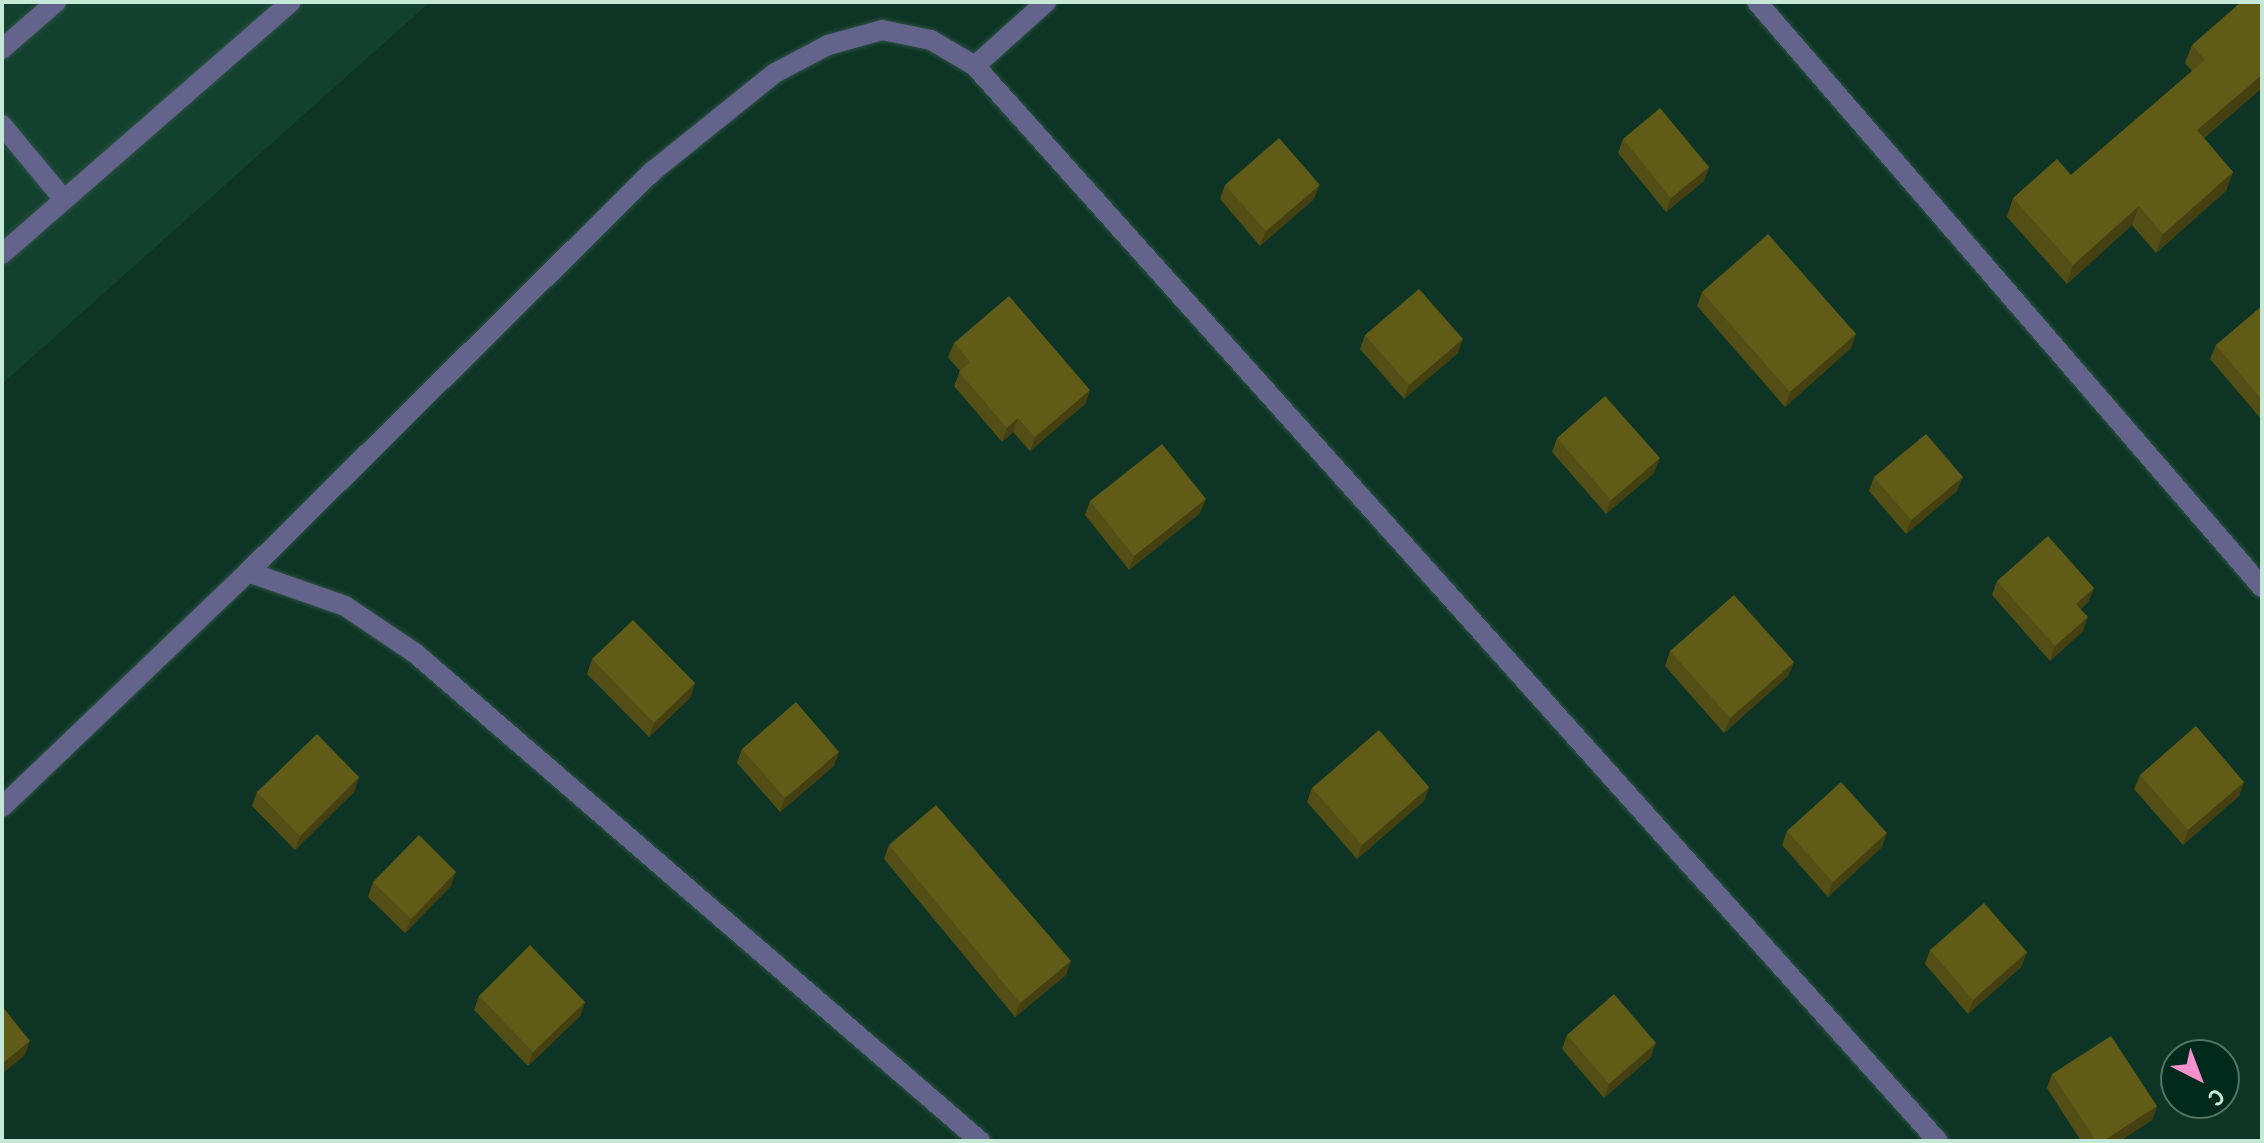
<!DOCTYPE html>
<meta charset="utf-8">
<style>
body{margin:0}
#map{position:relative;width:2264px;height:1143px;overflow:hidden;background:#0d3425;font-family:Overpass,sans-serif}
div>[style]{position:absolute}
.built>*{inset:0;background:#134130}
.roads{filter:drop-shadow(0 0 2px #2a5141) drop-shadow(0 0 2px #2a5141)}
.minor>*{height:20px;margin:-10px;padding:0 10px;transform-origin:10px;border-radius:10px;background:#64638c}
.wall>*{inset:0;background:#534e15}
.shaded-wall>*{inset:0;background:#444011}
.building>*{inset:0;background:#615b18}
span{translate:-50% -50%;white-space:nowrap;text-align:center;line-height:1.15;-webkit-text-stroke:6px #022a1c;paint-order:stroke}
.frame{position:absolute;inset:0;border:4px solid #c5e8d7;pointer-events:none}
.north{position:absolute;left:2160px;top:1039px;width:80px;height:80px;box-sizing:border-box;background:#022a1c;border:2px solid #507667;border-radius:50%;rotate:138deg;font-size:22px;font-weight:700;line-height:32px;text-align:center;color:#c5e8d7}
.north::after{content:'';display:block;margin:auto;width:28px;height:36px;background:#f790cd;clip-path:polygon(50% 0,100% 100%,50% 72%,0 100%)}
</style>
<div id="map">
<div class="built">
<div style="clip-path:polygon(2px 2px,430px 2px,2px 384px)"></div>
</div>
<div class="roads">
<div class="minor">
<div style="left:1757px;top:2px;width:773px;rotate:49.2deg"></div>
<div style="left:2px;top:49px;width:72px;rotate:-41deg"></div>
<div style="left:975px;top:66px;width:96px;rotate:-42deg"></div>
<div style="left:2px;top:125px;width:97px;rotate:50.4deg"></div>
<div style="left:2px;top:254px;width:383px;rotate:-41.1deg"></div>
<div style="left:248px;top:572px;width:103px;rotate:19.3deg"></div>
<div style="left:345px;top:606px;width:84px;rotate:33.9deg"></div>
<div style="left:415px;top:653px;width:747px;rotate:40.82deg"></div>
<div style="left:2px;top:807px;width:340px;rotate:-43.7deg"></div>
<div style="left:248px;top:572px;width:570px;rotate:-44.72deg"></div>
<div style="left:653px;top:171px;width:156px;rotate:-38.8deg"></div>
<div style="left:775px;top:73px;width:60px;rotate:-27.8deg"></div>
<div style="left:828px;top:45px;width:56px;rotate:-15.5deg"></div>
<div style="left:882px;top:30px;width:50px;rotate:11.5deg"></div>
<div style="left:931px;top:40px;width:51px;rotate:30.6deg"></div>
<div style="left:975px;top:66px;width:1443px;rotate:48.15deg"></div>
</div>
</div>
<div class="wall">
<div style="clip-path:polygon(2192px 45px,2262px 88px,2204px 138px,2233px 172px,2226px 191px,2156px 253px,2132px 225px,2067px 284px,2007px 217px,2013px 198px,2071px 175px,2192px 71px,2185px 63px)"></div>
<div style="clip-path:polygon(1623px 139px,1709px 167px,1704px 181px,1666px 212px,1618px 153px)"></div>
<div style="clip-path:polygon(1225px 185px,1314px 199px,1260px 246px,1220px 199px)"></div>
<div style="clip-path:polygon(1702px 292px,1851px 348px,1785px 407px,1697px 306px)"></div>
<div style="clip-path:polygon(2262px 306px,2262px 420px,2210px 359px,2216px 345px)"></div>
<div style="clip-path:polygon(1365px 335px,1458px 353px,1404px 399px,1360px 349px)"></div>
<div style="clip-path:polygon(954px 343px,1090px 390px,1085px 404px,1030px 451px,1013px 432px,1002px 442px,954px 386px,960px 371px,948px 357px)"></div>
<div style="clip-path:polygon(1557px 438px,1654px 473px,1606px 514px,1552px 452px)"></div>
<div style="clip-path:polygon(1874px 477px,1957px 491px,1906px 534px,1869px 491px)"></div>
<div style="clip-path:polygon(1090px 501px,1200px 513px,1129px 570px,1085px 515px)"></div>
<div style="clip-path:polygon(1997px 581px,2094px 588px,2088px 602px,2081px 609px,2083px 631px,2050px 661px,1992px 595px)"></div>
<div style="clip-path:polygon(1670px 651px,1794px 662px,1788px 676px,1724px 733px,1665px 666px)"></div>
<div style="clip-path:polygon(592px 659px,695px 683px,690px 698px,649px 737px,587px 674px)"></div>
<div style="clip-path:polygon(742px 749px,834px 766px,780px 812px,737px 763px)"></div>
<div style="clip-path:polygon(2140px 775px,2244px 782px,2239px 796px,2183px 845px,2134px 789px)"></div>
<div style="clip-path:polygon(359px 777px,354px 792px,295px 850px,252px 806px,257px 792px)"></div>
<div style="clip-path:polygon(1429px 787px,1424px 801px,1357px 859px,1307px 802px,1312px 788px)"></div>
<div style="clip-path:polygon(1787px 831px,1882px 847px,1828px 897px,1782px 845px)"></div>
<div style="clip-path:polygon(889px 845px,1066px 975px,1015px 1017px,884px 859px)"></div>
<div style="clip-path:polygon(373px 882px,451px 886px,405px 933px,368px 897px)"></div>
<div style="clip-path:polygon(1930px 950px,2027px 952px,2021px 967px,1968px 1014px,1925px 964px)"></div>
<div style="clip-path:polygon(479px 996px,585px 1002px,580px 1016px,528px 1066px,474px 1010px)"></div>
<div style="clip-path:polygon(1567px 1035px,1651px 1057px,1604px 1098px,1562px 1049px)"></div>
<div style="clip-path:polygon(2052px 1074px,2157px 1106px,2152px 1120px,2120px 1141px,2081px 1141px,2047px 1088px)"></div>
</div>
<div class="shaded-wall">
<div style="clip-path:polygon(2262px 75px,2262px 88px,2190px 149px,2197px 130px)"></div>
<div style="clip-path:polygon(1709px 167px,1704px 181px,1666px 212px,1671px 198px)"></div>
<div style="clip-path:polygon(2233px 172px,2226px 191px,2156px 253px,2163px 234px)"></div>
<div style="clip-path:polygon(1320px 185px,1314px 199px,1260px 246px,1266px 231px)"></div>
<div style="clip-path:polygon(2139px 206px,2132px 225px,2067px 284px,2073px 265px)"></div>
<div style="clip-path:polygon(1856px 334px,1851px 348px,1785px 407px,1790px 392px)"></div>
<div style="clip-path:polygon(1463px 339px,1458px 353px,1404px 399px,1409px 385px)"></div>
<div style="clip-path:polygon(1090px 390px,1085px 404px,1030px 451px,1035px 437px)"></div>
<div style="clip-path:polygon(1018px 418px,1013px 432px,1002px 442px,1007px 428px)"></div>
<div style="clip-path:polygon(1660px 458px,1654px 473px,1606px 514px,1611px 500px)"></div>
<div style="clip-path:polygon(1963px 477px,1957px 491px,1906px 534px,1911px 520px)"></div>
<div style="clip-path:polygon(1206px 499px,1200px 513px,1129px 570px,1134px 556px)"></div>
<div style="clip-path:polygon(2094px 588px,2088px 602px,2071px 618px,2076px 604px)"></div>
<div style="clip-path:polygon(2088px 617px,2083px 631px,2050px 661px,2055px 646px)"></div>
<div style="clip-path:polygon(1794px 662px,1788px 676px,1724px 733px,1730px 718px)"></div>
<div style="clip-path:polygon(695px 683px,690px 698px,649px 737px,654px 723px)"></div>
<div style="clip-path:polygon(839px 752px,834px 766px,780px 812px,785px 798px)"></div>
<div style="clip-path:polygon(359px 777px,354px 792px,295px 850px,300px 836px)"></div>
<div style="clip-path:polygon(2244px 782px,2239px 796px,2183px 845px,2188px 830px)"></div>
<div style="clip-path:polygon(1429px 787px,1424px 801px,1357px 859px,1362px 845px)"></div>
<div style="clip-path:polygon(1887px 833px,1882px 847px,1828px 897px,1833px 882px)"></div>
<div style="clip-path:polygon(456px 872px,451px 886px,405px 933px,411px 919px)"></div>
<div style="clip-path:polygon(2027px 952px,2021px 967px,1968px 1014px,1973px 1000px)"></div>
<div style="clip-path:polygon(1071px 961px,1066px 975px,1015px 1017px,1020px 1003px)"></div>
<div style="clip-path:polygon(585px 1002px,580px 1016px,528px 1066px,533px 1052px)"></div>
<div style="clip-path:polygon(30px 1041px,25px 1055px,2px 1074px,2px 1064px)"></div>
<div style="clip-path:polygon(1656px 1043px,1651px 1057px,1604px 1098px,1609px 1084px)"></div>
<div style="clip-path:polygon(2157px 1106px,2152px 1120px,2120px 1141px,2103px 1141px)"></div>
</div>
<div class="building">
<div style="clip-path:polygon(2241px 2px,2262px 2px,2262px 75px,2197px 130px,2233px 172px,2163px 234px,2139px 206px,2073px 265px,2013px 198px,2057px 159px,2071px 175px,2205px 60px,2192px 45px)"></div>
<div style="clip-path:polygon(1660px 108px,1709px 167px,1671px 198px,1623px 139px)"></div>
<div style="clip-path:polygon(1279px 138px,1320px 185px,1266px 231px,1225px 185px)"></div>
<div style="clip-path:polygon(1768px 234px,1856px 334px,1790px 392px,1702px 292px)"></div>
<div style="clip-path:polygon(1419px 289px,1463px 339px,1409px 385px,1365px 335px)"></div>
<div style="clip-path:polygon(1009px 296px,1090px 390px,1035px 437px,1018px 418px,1007px 428px,959px 372px,970px 362px,954px 343px)"></div>
<div style="clip-path:polygon(2262px 306px,2262px 400px,2216px 345px)"></div>
<div style="clip-path:polygon(1605px 396px,1660px 458px,1611px 500px,1557px 438px)"></div>
<div style="clip-path:polygon(1926px 434px,1963px 477px,1911px 520px,1874px 477px)"></div>
<div style="clip-path:polygon(1162px 444px,1206px 499px,1134px 556px,1090px 501px)"></div>
<div style="clip-path:polygon(2048px 536px,2094px 588px,2076px 604px,2088px 617px,2055px 646px,1997px 581px)"></div>
<div style="clip-path:polygon(1734px 595px,1794px 662px,1730px 718px,1670px 651px)"></div>
<div style="clip-path:polygon(633px 620px,695px 683px,654px 723px,592px 659px)"></div>
<div style="clip-path:polygon(796px 702px,839px 752px,785px 798px,742px 749px)"></div>
<div style="clip-path:polygon(2196px 726px,2244px 782px,2188px 830px,2140px 775px)"></div>
<div style="clip-path:polygon(1379px 730px,1429px 787px,1362px 845px,1312px 788px)"></div>
<div style="clip-path:polygon(317px 734px,359px 777px,300px 836px,257px 792px)"></div>
<div style="clip-path:polygon(1841px 782px,1887px 833px,1833px 882px,1787px 831px)"></div>
<div style="clip-path:polygon(936px 805px,1071px 961px,1020px 1003px,889px 845px)"></div>
<div style="clip-path:polygon(419px 835px,456px 872px,411px 919px,373px 882px)"></div>
<div style="clip-path:polygon(1984px 903px,2027px 952px,1973px 1000px,1930px 950px)"></div>
<div style="clip-path:polygon(530px 945px,585px 1002px,533px 1052px,479px 996px)"></div>
<div style="clip-path:polygon(1614px 994px,1656px 1043px,1609px 1084px,1567px 1035px)"></div>
<div style="clip-path:polygon(2px 1006px,30px 1041px,2px 1064px)"></div>
<div style="clip-path:polygon(2111px 1036px,2157px 1106px,2103px 1141px,2096px 1141px,2052px 1074px)"></div>
</div>
<div class="frame"></div>
<div class="north">С</div>
</div>
